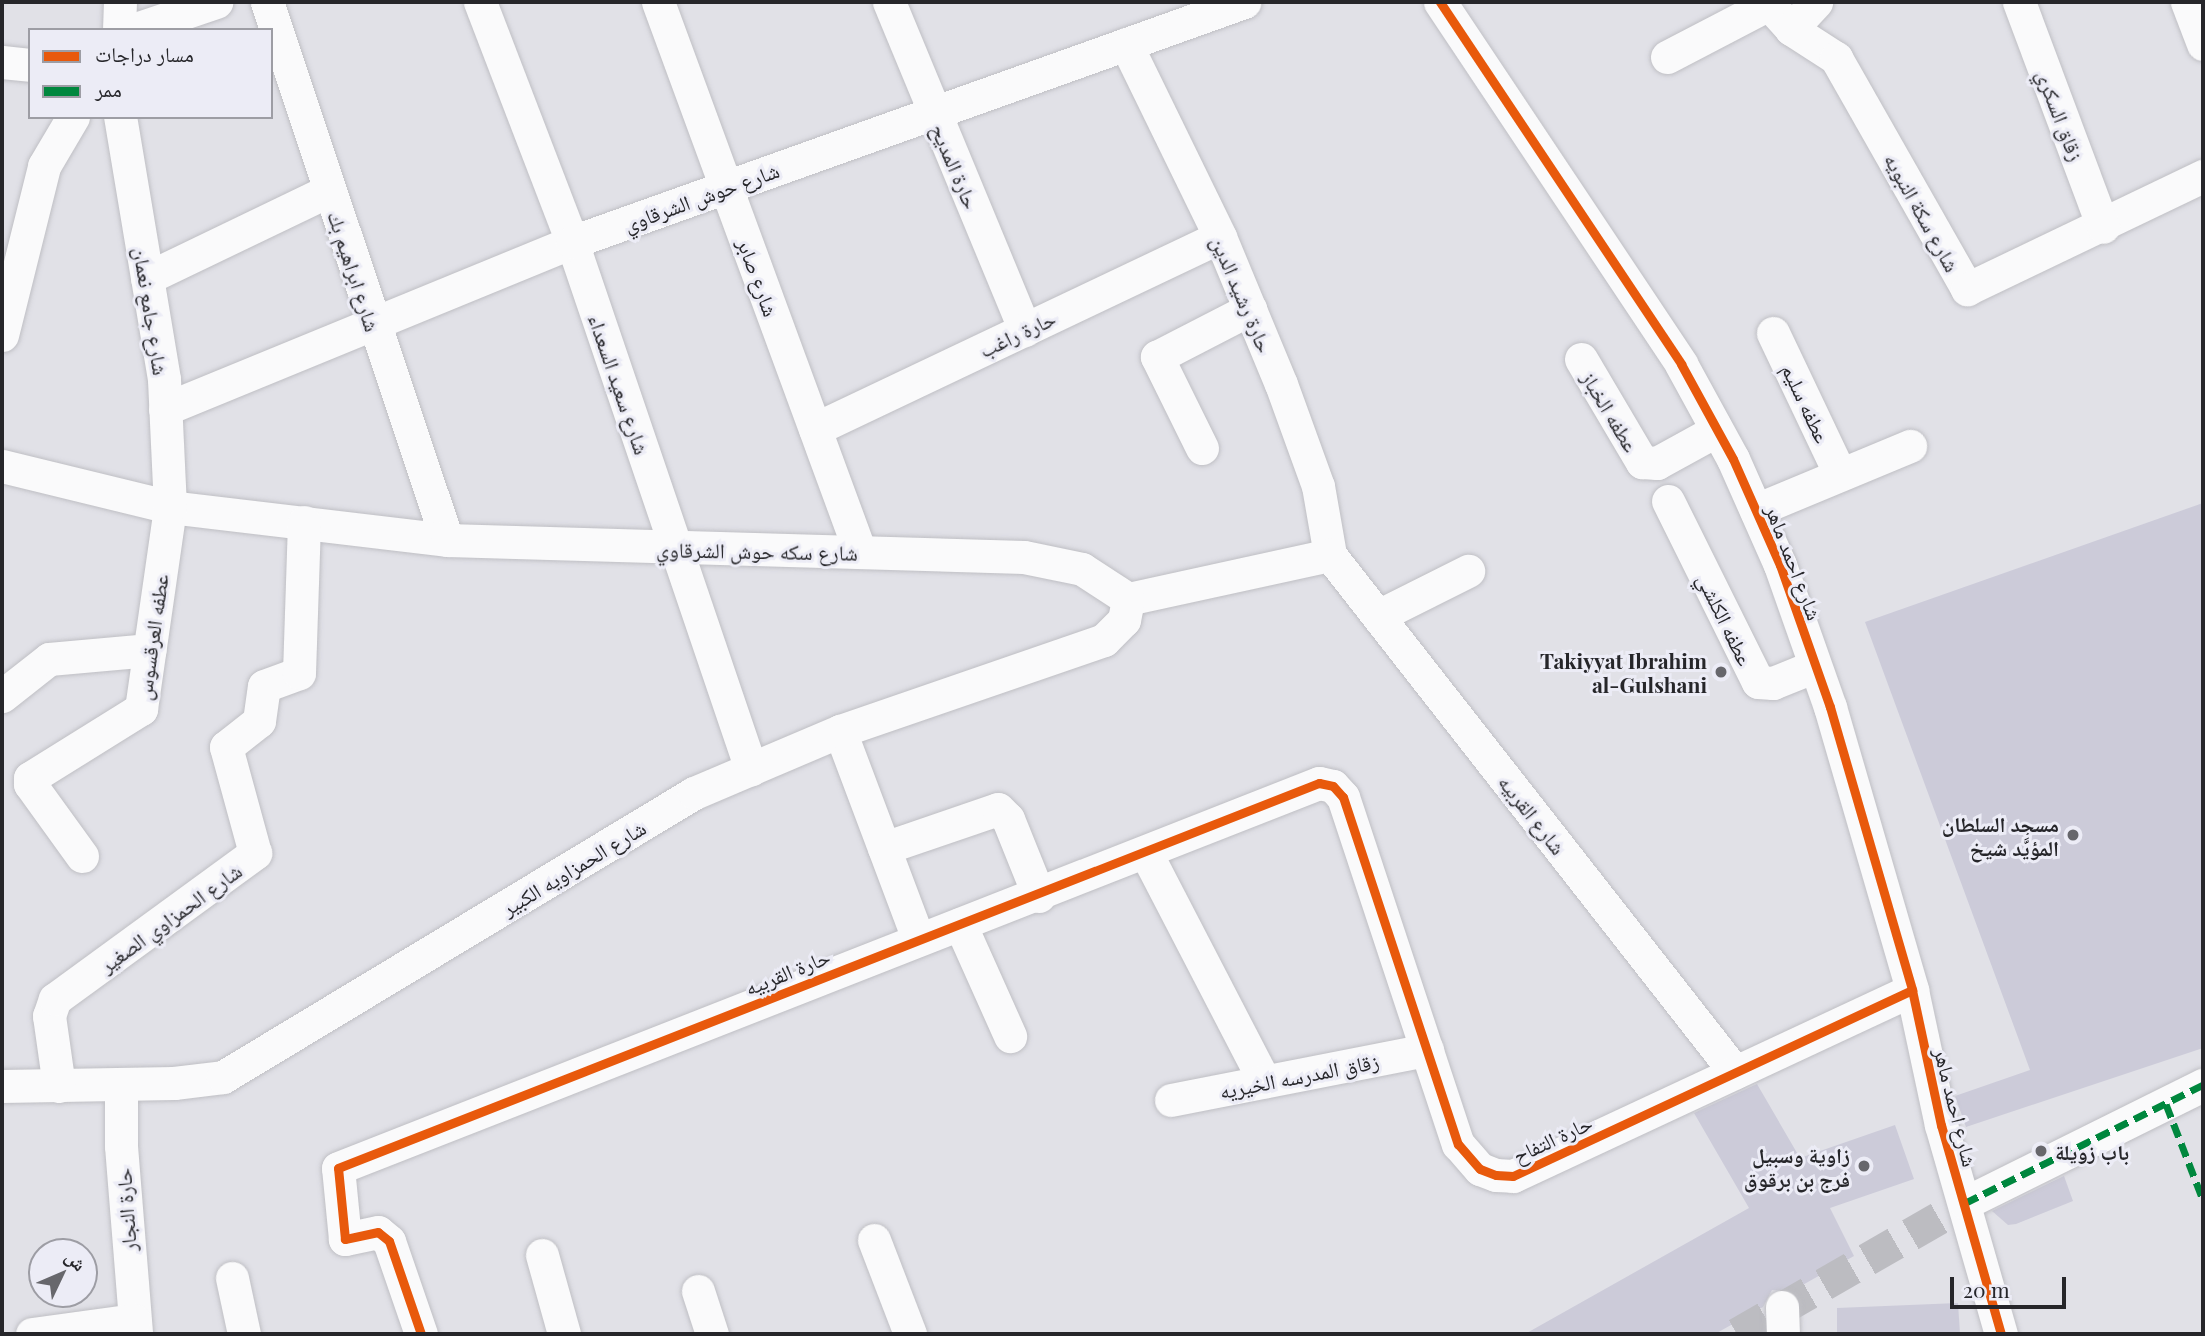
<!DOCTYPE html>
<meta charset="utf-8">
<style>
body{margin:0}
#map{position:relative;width:2205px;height:1336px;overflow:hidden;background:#e1e1e7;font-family:"Playfair Display","Noto Naskh Arabic",serif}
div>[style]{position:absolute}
.building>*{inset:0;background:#cccbd9}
.street-tunnel>*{height:33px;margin-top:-16.5px;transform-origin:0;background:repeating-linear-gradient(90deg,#bcbcc1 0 33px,transparent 0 50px)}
.roads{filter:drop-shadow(0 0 2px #bfbfc4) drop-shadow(0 0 2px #bfbfc4)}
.street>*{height:33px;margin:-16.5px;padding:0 16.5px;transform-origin:16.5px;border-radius:16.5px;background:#fafafb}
.quiet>*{height:7px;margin-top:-3.5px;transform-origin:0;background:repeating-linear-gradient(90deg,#00873e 0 14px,transparent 0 21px)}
.cycleway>*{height:9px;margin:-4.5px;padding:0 4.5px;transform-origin:4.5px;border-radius:4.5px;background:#e8590c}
.dots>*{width:19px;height:19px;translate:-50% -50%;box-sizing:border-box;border:4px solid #ececf6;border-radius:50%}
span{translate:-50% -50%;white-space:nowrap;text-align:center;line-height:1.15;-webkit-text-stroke:6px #ececf6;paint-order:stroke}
.street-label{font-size:21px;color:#26262a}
.poi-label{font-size:21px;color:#26262a;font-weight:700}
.right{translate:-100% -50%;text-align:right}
.left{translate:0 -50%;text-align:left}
.frame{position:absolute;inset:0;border:4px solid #26262a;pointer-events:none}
.legend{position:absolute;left:28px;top:28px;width:245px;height:91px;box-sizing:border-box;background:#ececf6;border:2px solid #9d9da4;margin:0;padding:9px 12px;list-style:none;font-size:21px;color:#26262a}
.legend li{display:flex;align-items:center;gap:14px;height:35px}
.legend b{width:35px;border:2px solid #9d9da4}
.north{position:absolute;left:28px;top:1238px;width:70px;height:70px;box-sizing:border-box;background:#ececf6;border:2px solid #9d9da4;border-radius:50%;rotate:46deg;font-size:19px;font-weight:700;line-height:28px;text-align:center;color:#26262a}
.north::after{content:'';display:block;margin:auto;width:24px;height:32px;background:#67676c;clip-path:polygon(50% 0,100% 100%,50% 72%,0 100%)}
.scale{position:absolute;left:1950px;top:1277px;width:116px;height:32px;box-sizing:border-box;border:4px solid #26262a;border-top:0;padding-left:9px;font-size:21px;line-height:24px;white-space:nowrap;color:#26262a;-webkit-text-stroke:5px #ececf6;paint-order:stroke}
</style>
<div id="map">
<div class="building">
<div style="clip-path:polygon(2203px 503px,2203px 1048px,1966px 1127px,1955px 1096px,2030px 1070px,1865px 622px)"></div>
<div style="clip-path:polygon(1757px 1084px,1800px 1158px,1895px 1125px,1914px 1179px,1830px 1208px,1854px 1256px,1792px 1291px,1772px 1290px,1763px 1307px,1715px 1334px,1525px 1334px,1749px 1208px,1694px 1113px)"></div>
<div style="clip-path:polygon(2064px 1176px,2073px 1201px,2016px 1224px,2008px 1225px,1992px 1211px)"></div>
<div style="clip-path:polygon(1958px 1303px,1960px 1334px,1837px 1334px,1837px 1308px)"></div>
</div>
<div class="street-tunnel">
<div style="left:1737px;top:1334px;width:263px;rotate:-29.9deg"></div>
</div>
<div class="roads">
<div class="street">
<div style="left:267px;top:2px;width:567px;rotate:71.5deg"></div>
<div style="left:480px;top:2px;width:257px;rotate:69deg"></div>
<div style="left:572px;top:242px;width:557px;rotate:71.24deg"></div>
<div style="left:658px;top:2px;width:586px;rotate:69.83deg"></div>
<div style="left:889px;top:2px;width:355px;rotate:67.5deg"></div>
<div style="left:1440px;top:2px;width:435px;rotate:56.3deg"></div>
<div style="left:1681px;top:364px;width:108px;rotate:61.3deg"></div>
<div style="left:1733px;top:459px;width:116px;rotate:66.1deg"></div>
<div style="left:1780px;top:565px;width:151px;rotate:70.6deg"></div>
<div style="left:1830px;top:707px;width:295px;rotate:73.8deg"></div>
<div style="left:1912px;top:990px;width:138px;rotate:77.9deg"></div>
<div style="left:1941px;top:1125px;width:217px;rotate:74deg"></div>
<div style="left:1767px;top:2px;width:36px;rotate:48deg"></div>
<div style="left:1791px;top:29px;width:54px;rotate:32.8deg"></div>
<div style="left:1836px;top:58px;width:266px;rotate:60.4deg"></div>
<div style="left:1967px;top:289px;width:262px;rotate:-25.6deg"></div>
<div style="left:2019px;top:2px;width:240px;rotate:69.5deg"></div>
<div style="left:2187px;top:2px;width:45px;rotate:69.1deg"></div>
<div style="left:1791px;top:29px;width:37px;rotate:-47deg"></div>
<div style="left:119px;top:30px;width:28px;rotate:-88deg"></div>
<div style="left:133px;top:30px;width:88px;rotate:-18.6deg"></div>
<div style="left:1126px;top:44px;width:215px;rotate:64deg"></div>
<div style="left:1220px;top:237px;width:159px;rotate:67.5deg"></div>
<div style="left:1281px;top:384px;width:109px;rotate:70.1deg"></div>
<div style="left:1318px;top:486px;width:70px;rotate:80.1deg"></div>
<div style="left:1330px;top:555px;width:657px;rotate:51.93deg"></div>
<div style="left:1667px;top:57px;width:115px;rotate:-27.5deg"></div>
<div style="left:2px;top:62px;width:28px;rotate:6deg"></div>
<div style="left:147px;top:278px;width:201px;rotate:-25.7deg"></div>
<div style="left:1773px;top:333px;width:156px;rotate:64.6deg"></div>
<div style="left:2px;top:335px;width:174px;rotate:-76deg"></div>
<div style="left:44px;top:166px;width:57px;rotate:-59.4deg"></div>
<div style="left:1581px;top:359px;width:120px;rotate:59.4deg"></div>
<div style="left:1642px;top:462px;width:15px;rotate:4deg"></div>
<div style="left:1657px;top:463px;width:68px;rotate:-28.8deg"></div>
<div style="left:165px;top:409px;width:440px;rotate:-22.3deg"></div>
<div style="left:572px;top:242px;width:714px;rotate:-19.65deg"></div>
<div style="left:815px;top:429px;width:448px;rotate:-25.4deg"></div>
<div style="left:1202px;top:448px;width:102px;rotate:-116.3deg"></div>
<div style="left:1157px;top:357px;width:105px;rotate:-27.3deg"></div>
<div style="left:2px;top:466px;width:173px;rotate:13.7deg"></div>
<div style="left:170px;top:507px;width:279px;rotate:6.8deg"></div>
<div style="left:447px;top:540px;width:577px;rotate:1.69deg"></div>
<div style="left:1024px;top:557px;width:59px;rotate:11.7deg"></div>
<div style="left:1082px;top:569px;width:55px;rotate:33.1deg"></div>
<div style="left:1128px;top:599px;width:207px;rotate:-12.3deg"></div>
<div style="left:1668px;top:501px;width:202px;rotate:63.6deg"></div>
<div style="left:1758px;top:682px;width:15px;rotate:4deg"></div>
<div style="left:1773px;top:683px;width:45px;rotate:-22deg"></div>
<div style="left:1756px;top:510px;width:167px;rotate:-22.6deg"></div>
<div style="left:1378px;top:616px;width:101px;rotate:-26.6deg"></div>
<div style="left:2px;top:696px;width:60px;rotate:-38.2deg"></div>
<div style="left:49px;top:659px;width:101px;rotate:-5.1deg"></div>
<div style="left:840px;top:731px;width:221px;rotate:69.4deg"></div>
<div style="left:884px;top:848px;width:120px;rotate:-18.9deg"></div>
<div style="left:998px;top:809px;width:14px;rotate:45deg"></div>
<div style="left:1008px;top:819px;width:83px;rotate:68.1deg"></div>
<div style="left:1146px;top:853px;width:257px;rotate:62.6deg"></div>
<div style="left:82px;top:856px;width:89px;rotate:-125.8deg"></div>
<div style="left:30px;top:784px;width:6px;rotate:-90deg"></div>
<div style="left:30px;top:778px;width:131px;rotate:-31.9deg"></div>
<div style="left:141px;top:709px;width:204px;rotate:-81.8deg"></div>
<div style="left:170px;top:507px;width:128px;rotate:-92.7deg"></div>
<div style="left:164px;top:379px;width:266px;rotate:-99.5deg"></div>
<div style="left:960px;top:924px;width:123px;rotate:65.9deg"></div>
<div style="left:121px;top:1085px;width:61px;rotate:90deg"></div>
<div style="left:121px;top:1146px;width:189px;rotate:85.4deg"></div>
<div style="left:2px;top:1086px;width:172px;rotate:-1deg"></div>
<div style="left:174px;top:1083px;width:49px;rotate:-7deg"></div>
<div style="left:223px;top:1077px;width:550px;rotate:-31.09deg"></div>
<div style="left:694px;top:793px;width:159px;rotate:-23deg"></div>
<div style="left:840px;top:731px;width:279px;rotate:-19deg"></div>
<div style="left:1104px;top:640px;width:28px;rotate:-45deg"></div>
<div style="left:1124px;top:620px;width:21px;rotate:-79deg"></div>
<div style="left:59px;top:1086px;width:71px;rotate:-98.1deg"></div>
<div style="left:49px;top:1016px;width:18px;rotate:-71deg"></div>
<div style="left:55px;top:999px;width:248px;rotate:-36.1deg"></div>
<div style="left:255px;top:853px;width:110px;rotate:-105.3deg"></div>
<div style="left:226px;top:747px;width:42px;rotate:-38.2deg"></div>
<div style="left:259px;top:721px;width:35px;rotate:-82deg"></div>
<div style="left:264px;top:686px;width:37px;rotate:-20deg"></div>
<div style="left:299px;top:673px;width:151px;rotate:-88.1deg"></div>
<div style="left:1171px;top:1100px;width:261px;rotate:-11.1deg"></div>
<div style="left:1965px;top:1203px;width:266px;rotate:-26.4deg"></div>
<div style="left:874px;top:1240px;width:101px;rotate:69deg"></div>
<div style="left:542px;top:1255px;width:82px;rotate:74.4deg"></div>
<div style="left:232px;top:1278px;width:57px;rotate:77.9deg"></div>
<div style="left:698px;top:1291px;width:45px;rotate:72deg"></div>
<div style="left:1782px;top:1307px;width:27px;rotate:88deg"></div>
<div style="left:32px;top:1334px;width:103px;rotate:-7.8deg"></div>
<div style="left:421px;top:1334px;width:98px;rotate:-109deg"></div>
<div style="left:389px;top:1241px;width:14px;rotate:-141deg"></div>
<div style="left:378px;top:1232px;width:34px;rotate:168deg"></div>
<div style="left:345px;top:1239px;width:71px;rotate:-95.6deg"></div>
<div style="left:338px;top:1168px;width:1054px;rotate:-21.43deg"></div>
<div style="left:1319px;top:783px;width:14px;rotate:12deg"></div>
<div style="left:1333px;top:786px;width:15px;rotate:48deg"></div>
<div style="left:1343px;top:797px;width:366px;rotate:71.7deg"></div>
<div style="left:1458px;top:1144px;width:33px;rotate:49deg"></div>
<div style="left:1480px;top:1169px;width:17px;rotate:21deg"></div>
<div style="left:1496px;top:1175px;width:17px;rotate:3deg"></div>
<div style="left:1513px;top:1176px;width:440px;rotate:-25deg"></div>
</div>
</div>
<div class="quiet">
<div style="left:2166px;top:1104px;width:103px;rotate:68.9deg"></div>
<div style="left:1965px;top:1203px;width:266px;rotate:-26.4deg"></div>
</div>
<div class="cycleway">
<div style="left:1440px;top:2px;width:435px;rotate:56.3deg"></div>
<div style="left:1681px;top:364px;width:108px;rotate:61.3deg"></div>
<div style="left:1733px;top:459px;width:116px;rotate:66.1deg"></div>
<div style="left:1780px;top:565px;width:151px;rotate:70.6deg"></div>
<div style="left:1830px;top:707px;width:295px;rotate:73.8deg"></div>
<div style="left:1912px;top:990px;width:138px;rotate:77.9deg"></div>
<div style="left:1941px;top:1125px;width:217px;rotate:74deg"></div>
<div style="left:421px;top:1334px;width:98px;rotate:-109deg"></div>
<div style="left:389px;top:1241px;width:14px;rotate:-141deg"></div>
<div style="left:378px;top:1232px;width:34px;rotate:168deg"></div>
<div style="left:345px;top:1239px;width:71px;rotate:-95.6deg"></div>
<div style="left:338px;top:1168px;width:1054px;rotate:-21.43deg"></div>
<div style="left:1319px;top:783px;width:14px;rotate:12deg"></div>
<div style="left:1333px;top:786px;width:15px;rotate:48deg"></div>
<div style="left:1343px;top:797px;width:366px;rotate:71.7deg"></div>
<div style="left:1458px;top:1144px;width:33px;rotate:49deg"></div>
<div style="left:1480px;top:1169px;width:17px;rotate:21deg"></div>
<div style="left:1496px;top:1175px;width:17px;rotate:3deg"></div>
<div style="left:1513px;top:1176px;width:440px;rotate:-25deg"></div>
</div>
<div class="dots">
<div style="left:1721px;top:672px;background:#67676c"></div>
<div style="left:2073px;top:835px;background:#67676c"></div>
<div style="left:2041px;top:1151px;background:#67676c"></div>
<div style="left:1864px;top:1166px;background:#67676c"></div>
</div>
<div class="street-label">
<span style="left:2061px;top:115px;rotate:69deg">زقاق السكري</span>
<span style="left:956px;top:166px;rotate:67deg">حارة المديح</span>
<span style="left:701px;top:196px;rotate:-20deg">شارع حوش الشرقاوي</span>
<span style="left:1923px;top:212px;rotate:61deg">شارع سكة النبويه</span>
<span style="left:355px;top:271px;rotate:72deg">شارع ابراهيم بك</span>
<span style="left:759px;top:277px;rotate:70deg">شارع صابر</span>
<span style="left:1243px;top:294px;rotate:67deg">حارة رشيد الدين</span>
<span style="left:152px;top:311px;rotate:81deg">شارع جامع نعمان</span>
<span style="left:1017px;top:333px;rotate:-25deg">حارة راغب</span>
<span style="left:620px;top:384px;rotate:71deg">شارع سعيد السعداء</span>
<span style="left:1807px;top:403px;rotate:65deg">عطفه سليم</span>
<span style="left:1611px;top:411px;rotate:59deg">عطفه الخباز</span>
<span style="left:757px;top:550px;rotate:1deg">شارع سكه حوش الشرقاوي</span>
<span style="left:1795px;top:562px;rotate:69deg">شارع احمد ماهر</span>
<span style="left:1726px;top:619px;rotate:64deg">عطفه الكلشي</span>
<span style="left:151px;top:637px;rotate:-82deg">عطفه العرقسوس</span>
<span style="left:1533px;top:814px;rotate:52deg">شارع القربيه</span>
<span style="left:573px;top:867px;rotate:-31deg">شارع الحمزاويه الكبير</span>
<span style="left:170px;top:917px;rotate:-36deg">شارع الحمزاوي الصغير</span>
<span style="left:787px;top:971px;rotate:-22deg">حارة القربيه</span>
<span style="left:1299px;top:1075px;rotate:-11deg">زقاق المدرسه الخيريه</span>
<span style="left:1957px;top:1107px;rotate:76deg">شارع احمد ماهر</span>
<span style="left:1552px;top:1138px;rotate:-25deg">حارة التفاح</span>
<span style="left:125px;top:1210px;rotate:-94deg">حارة النجار</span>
</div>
<div class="poi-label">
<span class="right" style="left:1707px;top:672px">Takiyyat Ibrahim<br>al-Gulshani</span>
<span class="right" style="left:2059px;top:835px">مسجد السلطان<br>المؤيَّد شيخ</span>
<span class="left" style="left:2055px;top:1151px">باب زويلة</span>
<span class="right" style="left:1850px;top:1166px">زاوية وسبيل<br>فرج بن برقوق</span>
</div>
<div class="frame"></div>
<ul class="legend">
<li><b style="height:9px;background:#e8590c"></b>مسار دراجات</li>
<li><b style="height:9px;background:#00873e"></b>ممر</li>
</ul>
<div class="north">ش</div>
<div class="scale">20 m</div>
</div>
